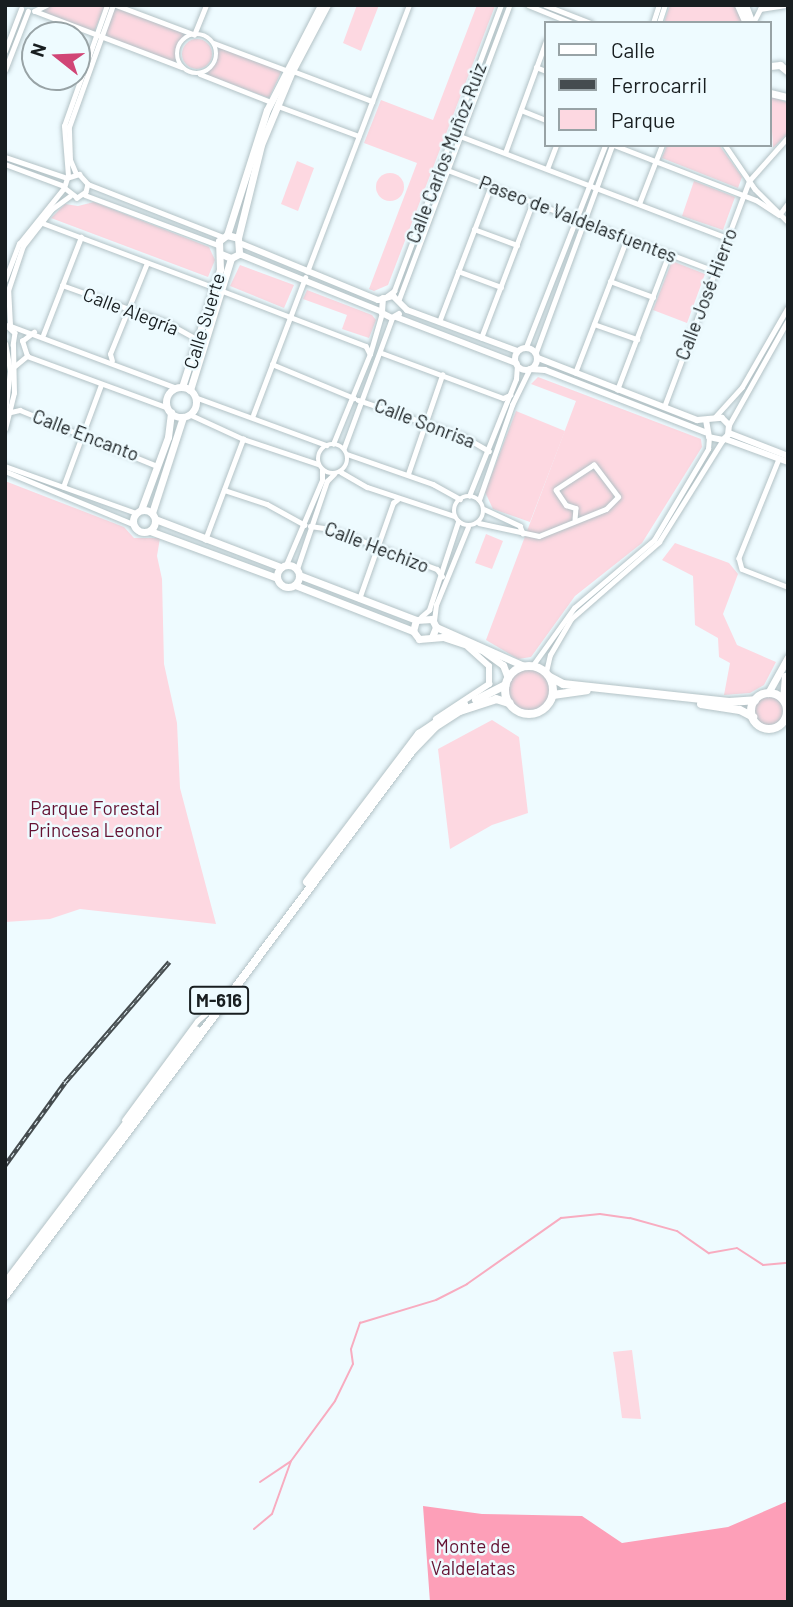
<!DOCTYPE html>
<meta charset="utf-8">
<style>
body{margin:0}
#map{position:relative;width:793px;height:1607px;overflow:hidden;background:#eefbff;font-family:Barlow,sans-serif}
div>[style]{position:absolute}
.green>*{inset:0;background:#fdd8e1}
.round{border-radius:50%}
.forest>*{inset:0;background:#fd9fb8}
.stream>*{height:2px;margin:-1px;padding:0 1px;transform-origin:1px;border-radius:1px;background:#f8acc0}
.roads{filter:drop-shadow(0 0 2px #b3c2c6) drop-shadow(0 0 2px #b3c2c6)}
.minor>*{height:4.5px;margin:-2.25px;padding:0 2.25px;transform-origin:2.25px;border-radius:2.25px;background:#fff}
.minor>.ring{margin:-2.25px;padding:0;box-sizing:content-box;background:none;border:4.5px solid #fff;border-radius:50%}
.tertiary>*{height:6px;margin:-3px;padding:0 3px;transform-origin:3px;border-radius:3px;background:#fff}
.tertiary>.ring{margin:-3px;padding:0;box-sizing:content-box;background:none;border:6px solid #fff;border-radius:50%}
.secondary>*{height:7px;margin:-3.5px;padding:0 3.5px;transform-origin:3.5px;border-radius:3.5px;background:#fff}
.secondary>.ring{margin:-3.5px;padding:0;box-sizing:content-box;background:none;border:7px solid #fff;border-radius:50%}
.trunk>*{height:8px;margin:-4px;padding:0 4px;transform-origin:4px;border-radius:4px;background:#fff}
.trunk>.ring{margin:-4px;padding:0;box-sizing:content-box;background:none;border:8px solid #fff;border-radius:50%}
.rail>*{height:4.5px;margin-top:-2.25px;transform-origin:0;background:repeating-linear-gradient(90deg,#eefbff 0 5px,#454c4f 0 10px);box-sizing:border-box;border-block:2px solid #454c4f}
span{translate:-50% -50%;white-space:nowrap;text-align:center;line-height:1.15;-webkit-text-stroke:5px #eefbff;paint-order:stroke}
.shield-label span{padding:2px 5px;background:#eefbff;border:2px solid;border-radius:5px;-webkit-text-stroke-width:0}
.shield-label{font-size:18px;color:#181e20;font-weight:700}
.street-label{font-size:19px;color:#181e20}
.park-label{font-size:19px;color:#641232}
.frame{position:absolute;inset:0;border:7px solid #181e20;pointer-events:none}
.legend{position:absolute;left:544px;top:21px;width:228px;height:126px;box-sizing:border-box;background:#eefbff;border:2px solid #98a3a6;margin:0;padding:9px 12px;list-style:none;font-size:21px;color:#181e20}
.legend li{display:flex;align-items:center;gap:14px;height:35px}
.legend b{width:35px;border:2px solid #98a3a6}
.north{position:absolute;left:21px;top:21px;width:70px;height:70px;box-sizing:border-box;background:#eefbff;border:2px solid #98a3a6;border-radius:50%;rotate:288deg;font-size:19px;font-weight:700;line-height:28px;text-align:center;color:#181e20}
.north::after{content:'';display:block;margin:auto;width:24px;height:32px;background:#d14576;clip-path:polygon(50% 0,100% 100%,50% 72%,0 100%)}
</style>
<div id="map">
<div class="green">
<div style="clip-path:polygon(48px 5px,105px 5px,94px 32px,40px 11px)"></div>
<div style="clip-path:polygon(357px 5px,379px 5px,361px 51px,343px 43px)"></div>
<div style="clip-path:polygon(477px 5px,495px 6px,388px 285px,374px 291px,369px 289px,417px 163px,364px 143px,381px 100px,433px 120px)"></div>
<div style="clip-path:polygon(670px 5px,735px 5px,743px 23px,664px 23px)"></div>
<div style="clip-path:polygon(115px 6px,189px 34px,177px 46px,178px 64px,104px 36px)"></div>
<div class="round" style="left:182px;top:39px;width:30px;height:30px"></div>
<div style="clip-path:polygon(216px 45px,282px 70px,269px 98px,205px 74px,217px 62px)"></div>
<div style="clip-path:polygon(770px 96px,788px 103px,788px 133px,773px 148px)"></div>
<div style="clip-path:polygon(667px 145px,719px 145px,742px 177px,738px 188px,662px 158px)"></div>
<div style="clip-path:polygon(297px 161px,314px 168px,298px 211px,281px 204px)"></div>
<div class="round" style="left:376px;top:173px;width:28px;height:28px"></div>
<div style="clip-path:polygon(694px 181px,735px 197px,723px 230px,682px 216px)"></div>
<div style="clip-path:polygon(94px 202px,209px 247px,215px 260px,208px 277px,51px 218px,65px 204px,78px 206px)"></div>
<div style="clip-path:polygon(672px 261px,705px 274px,687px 323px,653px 310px)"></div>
<div style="clip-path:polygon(240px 265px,294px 285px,284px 308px,230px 286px)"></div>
<div style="clip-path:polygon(307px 290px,372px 315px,376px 320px,369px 338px,342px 329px,347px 315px,303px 299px)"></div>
<div style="clip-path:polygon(538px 377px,701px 439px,702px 447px,642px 543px,575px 596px,531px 657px,518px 659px,486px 640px,576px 401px,531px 384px)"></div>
<div style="clip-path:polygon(516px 411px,565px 431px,530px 522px,493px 509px,485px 492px)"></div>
<div style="clip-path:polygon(5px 481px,124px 527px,134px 538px,160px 538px,157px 556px,162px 579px,164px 664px,177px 723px,180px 788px,216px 924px,80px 909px,50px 919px,5px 922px)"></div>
<div style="clip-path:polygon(486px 534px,503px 541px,492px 569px,475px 563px)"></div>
<div style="clip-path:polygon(675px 543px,729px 563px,738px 574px,723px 614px,737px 645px,776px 662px,764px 685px,750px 693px,724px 695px,730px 663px,719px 657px,718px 638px,695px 625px,693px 576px,662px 560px)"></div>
<div class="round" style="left:508px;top:669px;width:42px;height:42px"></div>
<div class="round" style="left:755px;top:697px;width:28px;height:28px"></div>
<div style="clip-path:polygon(492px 720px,519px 737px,528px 813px,492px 825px,450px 849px,438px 749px)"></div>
<div style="clip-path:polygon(632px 1350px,634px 1366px,641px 1419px,622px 1418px,615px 1364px,613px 1352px)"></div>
</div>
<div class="forest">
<div style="clip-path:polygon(788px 1501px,788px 1602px,430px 1602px,423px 1506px,482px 1514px,582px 1516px,622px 1543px,728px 1527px)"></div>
</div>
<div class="stream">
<div style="left:260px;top:1482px;width:37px;rotate:-34deg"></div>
<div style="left:254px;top:1529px;width:23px;rotate:-40deg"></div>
<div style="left:272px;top:1514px;width:56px;rotate:-70.3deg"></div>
<div style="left:291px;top:1461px;width:74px;rotate:-53.7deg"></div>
<div style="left:335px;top:1401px;width:41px;rotate:-64.1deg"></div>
<div style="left:353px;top:1364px;width:15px;rotate:-98deg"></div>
<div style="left:351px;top:1349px;width:28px;rotate:-71deg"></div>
<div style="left:360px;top:1323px;width:79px;rotate:-16.8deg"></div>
<div style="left:436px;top:1300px;width:35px;rotate:-27deg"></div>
<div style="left:467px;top:1284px;width:115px;rotate:-35.1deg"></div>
<div style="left:561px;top:1218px;width:39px;rotate:-6deg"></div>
<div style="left:600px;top:1214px;width:30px;rotate:8deg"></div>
<div style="left:630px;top:1218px;width:49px;rotate:15.5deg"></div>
<div style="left:677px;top:1231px;width:39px;rotate:35deg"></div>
<div style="left:709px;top:1253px;width:28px;rotate:-10deg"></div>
<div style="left:737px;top:1248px;width:31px;rotate:33deg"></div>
<div style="left:763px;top:1265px;width:25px;rotate:-5deg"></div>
</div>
<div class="roads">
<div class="minor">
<div style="left:116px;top:5px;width:82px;rotate:20.6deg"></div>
<div style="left:528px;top:5px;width:48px;rotate:22.2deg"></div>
<div style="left:545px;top:5px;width:49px;rotate:21.4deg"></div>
<div style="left:34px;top:11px;width:14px;rotate:-25deg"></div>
<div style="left:35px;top:11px;width:157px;rotate:20.9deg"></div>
<div style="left:653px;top:23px;width:19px;rotate:-72deg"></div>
<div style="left:659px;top:23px;width:19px;rotate:-72deg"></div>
<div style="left:753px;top:23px;width:16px;rotate:-63deg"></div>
<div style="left:760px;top:9px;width:24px;rotate:-9deg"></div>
<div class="ring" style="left:177px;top:34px;width:35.5px;height:35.5px"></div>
<div style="left:194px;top:35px;width:32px;rotate:-68deg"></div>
<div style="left:214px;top:43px;width:77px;rotate:20.6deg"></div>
<div style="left:5px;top:51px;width:45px;rotate:-69.1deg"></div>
<div style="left:536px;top:67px;width:11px;rotate:22deg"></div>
<div style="left:5px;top:70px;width:63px;rotate:-68.7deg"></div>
<div style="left:293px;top:71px;width:85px;rotate:20.8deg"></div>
<div style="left:200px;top:74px;width:76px;rotate:21.5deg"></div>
<div style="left:278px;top:106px;width:86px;rotate:20.3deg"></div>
<div style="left:521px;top:110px;width:27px;rotate:22deg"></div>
<div style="left:460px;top:136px;width:286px;rotate:20.9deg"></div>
<div style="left:614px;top:145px;width:152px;rotate:21.2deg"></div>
<div style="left:756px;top:200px;width:27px;rotate:33deg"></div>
<div style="left:725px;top:145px;width:53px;rotate:55.7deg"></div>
<div style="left:755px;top:189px;width:47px;rotate:45deg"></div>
<div style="left:505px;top:153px;width:119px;rotate:-69.9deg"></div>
<div style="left:5px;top:157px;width:65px;rotate:18.7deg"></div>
<div style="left:5px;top:164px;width:63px;rotate:20.4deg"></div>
<div style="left:445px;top:169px;width:289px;rotate:20.7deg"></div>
<div style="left:547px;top:169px;width:26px;rotate:-69deg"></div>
<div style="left:76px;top:174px;width:15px;rotate:-113deg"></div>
<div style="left:70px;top:160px;width:33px;rotate:-92deg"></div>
<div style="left:69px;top:127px;width:130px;rotate:-70.2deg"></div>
<div style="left:68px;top:176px;width:50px;rotate:-94.6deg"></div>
<div style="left:64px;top:126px;width:128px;rotate:-70.4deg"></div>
<div style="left:88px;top:184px;width:145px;rotate:21.4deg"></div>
<div style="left:85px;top:195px;width:142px;rotate:20.6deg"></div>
<div style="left:639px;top:204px;width:63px;rotate:-68.7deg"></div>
<div style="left:779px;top:215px;width:15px;rotate:-53deg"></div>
<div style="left:40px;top:222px;width:185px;rotate:20.6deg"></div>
<div style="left:474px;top:229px;width:46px;rotate:20.4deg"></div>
<div style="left:458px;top:271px;width:46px;rotate:20.4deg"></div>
<div style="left:307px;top:272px;width:286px;rotate:-69.1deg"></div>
<div style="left:5px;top:280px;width:39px;rotate:-69deg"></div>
<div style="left:19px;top:244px;width:72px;rotate:-51.2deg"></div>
<div style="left:64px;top:188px;width:10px;rotate:-73deg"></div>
<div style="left:67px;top:178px;width:13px;rotate:-18deg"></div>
<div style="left:79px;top:174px;width:13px;rotate:48deg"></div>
<div style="left:88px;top:184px;width:8px;rotate:104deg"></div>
<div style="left:86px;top:192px;width:11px;rotate:146deg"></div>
<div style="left:77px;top:198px;width:16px;rotate:-142deg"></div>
<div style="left:610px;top:281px;width:46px;rotate:20.4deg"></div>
<div style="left:62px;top:285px;width:110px;rotate:19.6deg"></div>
<div style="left:166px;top:322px;width:37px;rotate:29deg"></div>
<div style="left:220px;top:290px;width:156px;rotate:21deg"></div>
<div style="left:366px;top:346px;width:9px;rotate:63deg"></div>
<div style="left:387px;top:296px;width:9px;rotate:-36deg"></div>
<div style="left:394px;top:291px;width:305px;rotate:-69.5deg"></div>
<div style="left:399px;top:299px;width:312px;rotate:-69.4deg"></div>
<div style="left:439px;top:322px;width:146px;rotate:-69.1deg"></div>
<div style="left:5px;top:324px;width:13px;rotate:42deg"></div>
<div style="left:15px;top:333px;width:12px;rotate:99deg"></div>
<div style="left:594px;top:324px;width:46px;rotate:19.2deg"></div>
<div style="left:10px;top:325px;width:34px;rotate:-93deg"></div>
<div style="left:8px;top:291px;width:47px;rotate:-71.6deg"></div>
<div style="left:23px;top:246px;width:47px;rotate:-51.9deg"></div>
<div style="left:52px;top:209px;width:22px;rotate:-36deg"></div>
<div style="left:11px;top:326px;width:177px;rotate:20.5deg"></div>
<div style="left:43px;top:335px;width:105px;rotate:-68.8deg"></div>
<div style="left:481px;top:338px;width:146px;rotate:-69.1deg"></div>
<div style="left:526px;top:347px;width:217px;rotate:-68.6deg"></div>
<div style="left:536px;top:352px;width:221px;rotate:-69.8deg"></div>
<div style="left:382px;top:353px;width:129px;rotate:20.4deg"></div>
<div style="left:503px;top:398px;width:8px;rotate:-23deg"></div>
<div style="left:27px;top:356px;width:16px;rotate:-108deg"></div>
<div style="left:22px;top:341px;width:15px;rotate:-37deg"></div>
<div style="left:112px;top:361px;width:7px;rotate:-106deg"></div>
<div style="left:110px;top:354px;width:98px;rotate:-67.9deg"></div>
<div style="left:272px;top:364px;width:89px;rotate:22.5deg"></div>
<div style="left:15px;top:366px;width:16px;rotate:-40deg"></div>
<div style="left:27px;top:356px;width:150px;rotate:20.2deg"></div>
<div style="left:575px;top:373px;width:145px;rotate:-68.9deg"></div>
<div style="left:617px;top:390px;width:146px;rotate:-69.1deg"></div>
<div style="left:195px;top:397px;width:140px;rotate:20.1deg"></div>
<div style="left:358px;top:400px;width:111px;rotate:18.9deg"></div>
<div style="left:463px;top:436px;width:30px;rotate:30deg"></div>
<div style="left:664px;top:407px;width:241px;rotate:-69.4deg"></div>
<div style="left:749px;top:181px;width:59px;rotate:-48.4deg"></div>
<div style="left:11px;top:412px;width:9px;rotate:-13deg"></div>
<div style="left:20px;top:410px;width:148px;rotate:22.2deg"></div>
<div style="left:5px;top:413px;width:42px;rotate:-83.2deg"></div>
<div style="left:10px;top:371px;width:27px;rotate:-100deg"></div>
<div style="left:189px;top:414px;width:60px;rotate:24.8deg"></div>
<div style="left:243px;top:439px;width:79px;rotate:18.4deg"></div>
<div style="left:253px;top:415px;width:147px;rotate:-69.2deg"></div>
<div style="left:715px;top:417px;width:40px;rotate:-48deg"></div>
<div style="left:742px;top:387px;width:92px;rotate:-60.1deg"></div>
<div style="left:729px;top:425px;width:120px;rotate:-60.7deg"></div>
<div style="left:5px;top:429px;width:37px;rotate:-76deg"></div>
<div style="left:14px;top:393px;width:48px;rotate:-91.2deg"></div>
<div class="ring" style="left:318px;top:444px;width:25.5px;height:25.5px"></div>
<div style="left:333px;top:444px;width:97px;rotate:-67.7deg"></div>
<div style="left:370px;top:354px;width:43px;rotate:-73.7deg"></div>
<div style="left:344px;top:448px;width:139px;rotate:-69.7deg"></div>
<div style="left:347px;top:454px;width:91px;rotate:19.2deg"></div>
<div style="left:433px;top:484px;width:31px;rotate:29deg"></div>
<div style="left:779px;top:459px;width:107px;rotate:112deg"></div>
<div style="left:739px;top:558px;width:11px;rotate:75deg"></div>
<div style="left:742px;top:569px;width:49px;rotate:21.4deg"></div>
<div style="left:5px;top:466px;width:139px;rotate:19.7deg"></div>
<div style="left:5px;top:471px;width:139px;rotate:22.5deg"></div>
<div style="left:341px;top:472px;width:30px;rotate:30deg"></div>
<div style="left:367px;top:487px;width:92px;rotate:18.4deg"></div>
<div style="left:408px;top:474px;width:105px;rotate:-71deg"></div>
<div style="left:63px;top:487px;width:109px;rotate:-69.6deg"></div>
<div style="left:224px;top:490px;width:45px;rotate:18deg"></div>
<div style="left:267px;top:504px;width:43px;rotate:28.9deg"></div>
<div class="ring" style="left:454px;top:496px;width:25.5px;height:25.5px"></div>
<div style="left:469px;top:496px;width:126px;rotate:-68.1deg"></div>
<div style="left:516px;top:379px;width:14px;rotate:-86deg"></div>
<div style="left:479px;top:500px;width:101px;rotate:-70.8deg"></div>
<div style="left:512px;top:405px;width:39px;rotate:-64deg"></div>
<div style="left:484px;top:509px;width:40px;rotate:25deg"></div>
<div style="left:520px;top:526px;width:8px;rotate:67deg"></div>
<div style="left:479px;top:523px;width:61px;rotate:12.2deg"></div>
<div style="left:539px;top:536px;width:72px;rotate:-21.9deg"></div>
<div style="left:606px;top:509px;width:17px;rotate:-45deg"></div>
<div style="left:618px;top:497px;width:40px;rotate:-127deg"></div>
<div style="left:594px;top:465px;width:45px;rotate:146.7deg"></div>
<div style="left:556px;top:490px;width:18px;rotate:56deg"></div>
<div style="left:566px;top:505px;width:10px;rotate:17deg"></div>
<div style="left:576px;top:508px;width:11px;rotate:95deg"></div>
<div style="left:310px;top:526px;width:21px;rotate:8deg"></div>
<div style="left:331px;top:529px;width:113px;rotate:20.7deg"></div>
<div style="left:437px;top:569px;width:9px;rotate:54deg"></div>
<div style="left:205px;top:540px;width:108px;rotate:-69.4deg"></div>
<div style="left:286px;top:565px;width:92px;rotate:-67deg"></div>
<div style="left:322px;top:480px;width:10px;rotate:-90deg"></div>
<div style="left:297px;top:569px;width:93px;rotate:-71.2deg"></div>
<div style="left:327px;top:481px;width:10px;rotate:-45deg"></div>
<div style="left:359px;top:599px;width:102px;rotate:-70.5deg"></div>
<div style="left:393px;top:503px;width:6px;rotate:-39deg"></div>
<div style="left:421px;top:617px;width:11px;rotate:-41deg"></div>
<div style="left:429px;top:610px;width:93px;rotate:-71.8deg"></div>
<div style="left:434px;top:621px;width:16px;rotate:-83deg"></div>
<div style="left:436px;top:605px;width:84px;rotate:-67.7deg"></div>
<div style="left:533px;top:665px;width:70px;rotate:-54.3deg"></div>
<div style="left:574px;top:608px;width:105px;rotate:-40.4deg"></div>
<div style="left:654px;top:540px;width:106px;rotate:-59.3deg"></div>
<div style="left:708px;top:449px;width:12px;rotate:-85deg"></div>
<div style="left:546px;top:672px;width:17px;rotate:-77deg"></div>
<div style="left:550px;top:655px;width:42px;rotate:-59.7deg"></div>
<div style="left:571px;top:619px;width:117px;rotate:-41.2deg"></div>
<div style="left:659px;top:542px;width:119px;rotate:-58deg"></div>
<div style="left:124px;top:1120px;width:123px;rotate:-53.6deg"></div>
<div style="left:197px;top:1021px;width:23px;rotate:-40deg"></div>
</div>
<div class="tertiary">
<div style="left:242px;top:244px;width:147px;rotate:22.4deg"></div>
<div style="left:378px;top:300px;width:16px;rotate:-15deg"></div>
<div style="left:393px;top:296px;width:20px;rotate:45deg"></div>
<div style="left:407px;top:310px;width:117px;rotate:20.4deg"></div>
<div style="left:239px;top:254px;width:152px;rotate:22deg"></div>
<div style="left:383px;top:298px;width:15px;rotate:94deg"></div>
<div style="left:382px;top:313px;width:11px;rotate:27deg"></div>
<div style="left:392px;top:318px;width:8px;rotate:-30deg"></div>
<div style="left:396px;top:317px;width:129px;rotate:21deg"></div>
<div class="ring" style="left:515px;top:348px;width:16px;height:16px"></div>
<div style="left:538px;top:358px;width:171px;rotate:21.3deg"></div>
<div style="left:697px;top:420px;width:25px;rotate:-5deg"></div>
<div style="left:722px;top:418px;width:10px;rotate:45deg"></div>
<div style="left:729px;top:425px;width:10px;rotate:96deg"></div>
<div style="left:728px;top:435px;width:7px;rotate:135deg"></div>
<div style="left:723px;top:440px;width:14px;rotate:-168deg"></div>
<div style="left:709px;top:437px;width:17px;rotate:-100deg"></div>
<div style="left:530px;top:369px;width:15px;rotate:4deg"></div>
<div style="left:545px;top:370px;width:172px;rotate:21.2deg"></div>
<div style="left:729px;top:433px;width:63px;rotate:21.3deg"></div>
<div style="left:725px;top:439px;width:67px;rotate:20.1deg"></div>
<div style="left:436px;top:719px;width:64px;rotate:-33.4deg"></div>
<div style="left:489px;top:684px;width:18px;rotate:-90deg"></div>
<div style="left:489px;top:666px;width:28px;rotate:-138deg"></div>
</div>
<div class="secondary">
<div style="left:738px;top:5px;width:20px;rotate:66deg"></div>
<div style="left:745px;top:5px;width:19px;rotate:69deg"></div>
<div style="left:770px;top:66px;width:10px;rotate:-6deg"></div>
<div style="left:780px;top:65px;width:11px;rotate:41deg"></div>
<div style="left:770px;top:93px;width:18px;rotate:13deg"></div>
<div style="left:227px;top:235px;width:131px;rotate:-72.3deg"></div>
<div style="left:267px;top:110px;width:118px;rotate:-62.8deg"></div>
<div style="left:238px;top:238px;width:96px;rotate:-76.1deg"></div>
<div style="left:261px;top:145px;width:80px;rotate:-67.3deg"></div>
<div style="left:292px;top:71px;width:75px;rotate:-62.1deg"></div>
<div style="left:182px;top:387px;width:124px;rotate:-72.1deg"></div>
<div style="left:220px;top:269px;width:28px;rotate:-92deg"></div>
<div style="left:219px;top:241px;width:10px;rotate:-37deg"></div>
<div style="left:227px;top:235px;width:11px;rotate:15deg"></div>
<div style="left:238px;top:238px;width:16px;rotate:86deg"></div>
<div style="left:239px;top:254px;width:9px;rotate:153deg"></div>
<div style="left:231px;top:258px;width:11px;rotate:-158deg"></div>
<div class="ring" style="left:166px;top:387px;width:23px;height:23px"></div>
<div style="left:190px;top:390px;width:138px;rotate:-72.7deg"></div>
<div class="ring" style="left:133px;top:510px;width:15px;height:15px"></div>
<div style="left:141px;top:510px;width:78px;rotate:-69.7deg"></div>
<div style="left:168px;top:437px;width:25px;rotate:-83deg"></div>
<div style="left:152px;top:513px;width:101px;rotate:-72.1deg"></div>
<div style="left:155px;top:519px;width:135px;rotate:20.9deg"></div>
<div style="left:150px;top:531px;width:135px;rotate:20.3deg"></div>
<div class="ring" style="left:277px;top:565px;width:15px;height:15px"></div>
<div style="left:299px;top:575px;width:125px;rotate:21deg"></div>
<div style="left:295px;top:585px;width:127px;rotate:21.3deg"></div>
<div style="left:436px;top:627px;width:96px;rotate:23.9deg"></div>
<div style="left:432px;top:637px;width:11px;rotate:-68deg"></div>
<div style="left:436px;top:627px;width:9px;rotate:-117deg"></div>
<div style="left:432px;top:619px;width:16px;rotate:176deg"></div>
<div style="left:416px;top:620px;width:11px;rotate:105deg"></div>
<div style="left:413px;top:631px;width:10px;rotate:53deg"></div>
<div style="left:419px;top:639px;width:24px;rotate:-5deg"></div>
<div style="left:443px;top:637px;width:41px;rotate:18.4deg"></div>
<div style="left:482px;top:650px;width:26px;rotate:36deg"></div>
<div style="left:503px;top:665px;width:14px;rotate:69deg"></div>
<div style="left:768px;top:693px;width:41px;rotate:-60.9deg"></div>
<div style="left:783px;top:699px;width:23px;rotate:-85deg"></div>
</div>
<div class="trunk">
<div class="ring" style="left:505px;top:666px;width:40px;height:40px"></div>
<div style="left:550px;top:677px;width:15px;rotate:28deg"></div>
<div style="left:563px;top:684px;width:167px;rotate:6.2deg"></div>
<div style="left:729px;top:702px;width:26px;rotate:-4deg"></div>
<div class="ring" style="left:751px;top:693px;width:28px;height:28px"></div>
<div style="left:553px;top:695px;width:34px;rotate:-8deg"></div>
<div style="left:476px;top:700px;width:33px;rotate:-27deg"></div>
<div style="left:701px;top:704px;width:39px;rotate:9deg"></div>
<div style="left:740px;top:710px;width:15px;rotate:28deg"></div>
<div style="left:307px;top:882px;width:186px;rotate:-52.9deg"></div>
<div style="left:419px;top:734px;width:54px;rotate:-33.7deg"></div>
<div style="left:5px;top:1284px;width:318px;rotate:-52.9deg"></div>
<div style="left:5px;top:1296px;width:680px;rotate:-53.25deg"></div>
<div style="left:412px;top:751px;width:33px;rotate:-46deg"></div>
<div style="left:435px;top:727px;width:30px;rotate:-33deg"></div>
<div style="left:460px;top:711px;width:38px;rotate:-18deg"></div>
<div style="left:496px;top:699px;width:14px;rotate:17deg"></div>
</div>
</div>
<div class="rail">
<div style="left:5px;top:1165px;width:102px;rotate:-54.1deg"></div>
<div style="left:65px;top:1082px;width:159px;rotate:-49.1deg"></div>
</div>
<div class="shield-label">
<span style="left:219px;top:1000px">M-616</span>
</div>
<div class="street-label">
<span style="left:446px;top:153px;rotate:-69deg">Calle Carlos Muñoz Ruiz</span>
<span style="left:578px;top:219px;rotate:21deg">Paseo de Valdelasfuentes</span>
<span style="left:706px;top:294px;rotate:-69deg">Calle José Hierro</span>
<span style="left:131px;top:311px;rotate:21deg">Calle Alegría</span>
<span style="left:204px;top:321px;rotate:-73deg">Calle Suerte</span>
<span style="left:425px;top:423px;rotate:21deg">Calle Sonrisa</span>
<span style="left:86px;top:435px;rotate:21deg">Calle Encanto</span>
<span style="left:377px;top:547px;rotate:21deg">Calle Hechizo</span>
</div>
<div class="park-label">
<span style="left:95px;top:819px">Parque Forestal<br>Princesa Leonor</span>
<span style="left:473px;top:1557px">Monte de<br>Valdelatas</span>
</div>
<div class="frame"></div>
<ul class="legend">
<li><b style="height:9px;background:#fff"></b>Calle</li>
<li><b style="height:9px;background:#454c4f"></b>Ferrocarril</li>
<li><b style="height:19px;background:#fdd8e1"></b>Parque</li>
</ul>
<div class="north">N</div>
</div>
